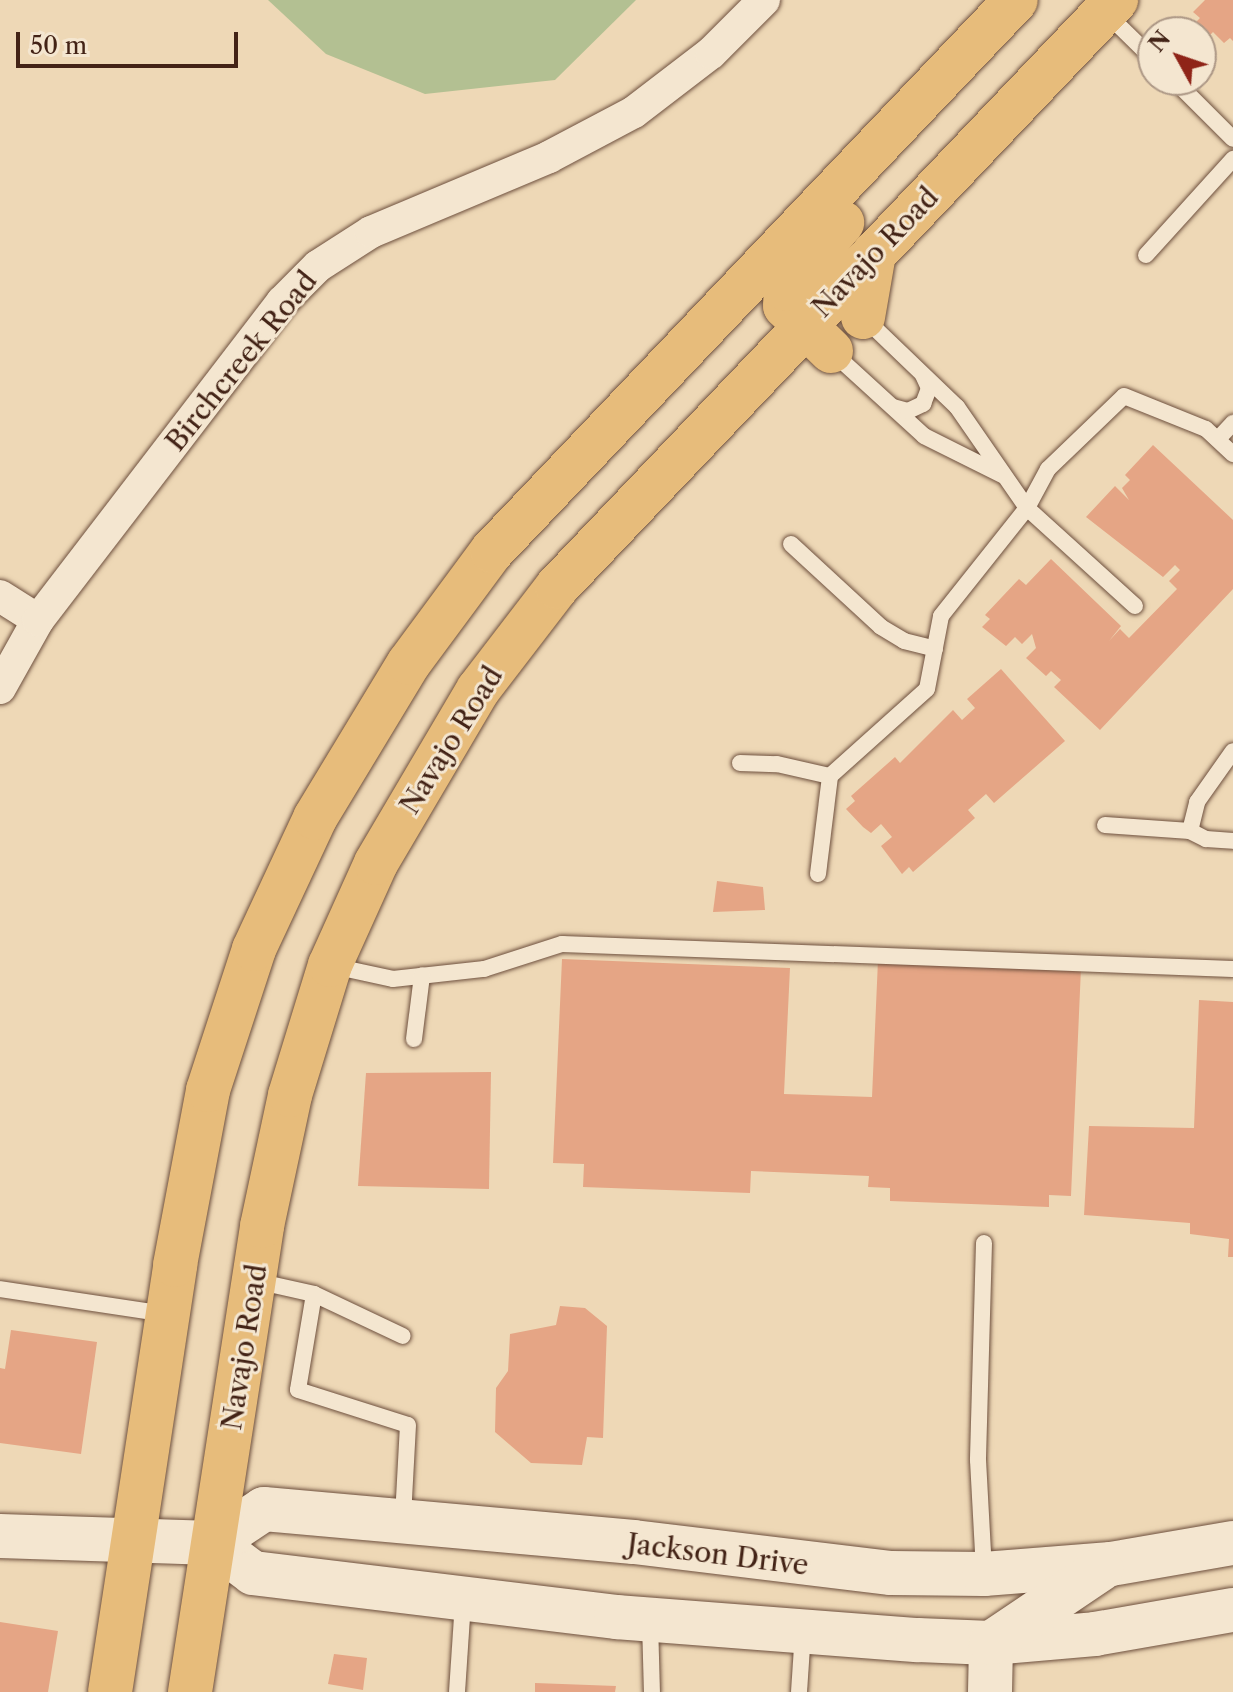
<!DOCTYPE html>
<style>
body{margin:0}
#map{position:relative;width:1233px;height:1692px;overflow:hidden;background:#eed8b6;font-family:"Libre Caslon Text",serif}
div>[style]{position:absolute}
.green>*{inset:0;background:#b3c092}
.building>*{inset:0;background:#e5a585}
.roads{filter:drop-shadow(0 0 2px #6e503e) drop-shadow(0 0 2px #6e503e)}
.lane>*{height:16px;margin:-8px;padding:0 8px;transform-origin:8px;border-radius:8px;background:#f4e6d0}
.street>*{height:32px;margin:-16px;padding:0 16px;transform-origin:16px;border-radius:16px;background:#f4e6d0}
.secondary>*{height:44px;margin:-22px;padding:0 22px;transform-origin:22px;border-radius:22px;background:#f4e6d0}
.primary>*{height:44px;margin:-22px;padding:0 22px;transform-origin:22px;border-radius:22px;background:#e7bc7b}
span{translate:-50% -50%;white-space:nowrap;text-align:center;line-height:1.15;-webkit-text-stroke:6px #f4e6d0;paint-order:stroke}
.street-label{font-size:28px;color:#432316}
.north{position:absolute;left:1137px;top:16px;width:80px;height:80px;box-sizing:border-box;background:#f4e6d0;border:2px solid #ad9886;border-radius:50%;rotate:310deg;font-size:22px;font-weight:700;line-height:32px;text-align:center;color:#432316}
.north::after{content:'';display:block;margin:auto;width:28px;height:36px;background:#8f2418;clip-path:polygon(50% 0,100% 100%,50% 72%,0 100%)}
.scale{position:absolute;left:16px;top:32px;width:222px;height:36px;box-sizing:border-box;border:4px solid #432316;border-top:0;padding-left:10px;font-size:24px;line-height:28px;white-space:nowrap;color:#432316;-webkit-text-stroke:6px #f4e6d0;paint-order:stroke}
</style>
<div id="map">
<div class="green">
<div style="clip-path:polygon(268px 0,636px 0,555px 80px,425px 94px,326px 54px)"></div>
</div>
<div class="building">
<div style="clip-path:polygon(1205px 0,1233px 0,1233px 41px,1230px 38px,1224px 43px,1213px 32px,1207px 38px,1194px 24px,1200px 18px,1193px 12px)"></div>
<div style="clip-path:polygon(1153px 445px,1233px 520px,1233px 589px,1100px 730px,1054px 687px,1061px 680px,1051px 671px,1046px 676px,1026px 658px,1036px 648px,1032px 634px,1022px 644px,1015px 637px,1006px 646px,982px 627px,990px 619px,985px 615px,1019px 579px,1026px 585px,1051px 559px,1121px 626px,1109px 641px,1120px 629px,1129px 638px,1177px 589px,1169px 581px,1180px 570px,1175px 565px,1163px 577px,1086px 517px,1115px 486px,1129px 500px,1122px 488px,1130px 480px,1125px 475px)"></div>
<div style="clip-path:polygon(1001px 669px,1065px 741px,994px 803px,986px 794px,968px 810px,975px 818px,913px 872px,909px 867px,902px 874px,881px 846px,892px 837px,881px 824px,871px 833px,863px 827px,846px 809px,855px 801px,851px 796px,895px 757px,900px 763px,953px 710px,962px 720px,975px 708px,967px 699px)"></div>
<div style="clip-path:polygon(717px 881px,763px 887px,765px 910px,713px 912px)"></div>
<div style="clip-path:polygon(562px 959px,790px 968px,784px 1094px,872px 1097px,878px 960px,1081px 968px,1071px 1196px,1049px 1195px,1049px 1207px,890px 1201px,890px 1188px,868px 1187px,869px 1176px,751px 1171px,750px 1193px,583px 1187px,584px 1164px,553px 1163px)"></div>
<div style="clip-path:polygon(1199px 1000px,1233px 1002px,1233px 1257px,1228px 1257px,1229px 1239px,1190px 1234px,1190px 1223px,1084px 1215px,1089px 1126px,1194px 1128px)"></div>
<div style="clip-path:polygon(491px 1072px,489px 1189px,358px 1186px,366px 1073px)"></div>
<div style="clip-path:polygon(560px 1306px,585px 1308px,607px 1326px,603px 1438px,587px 1437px,582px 1465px,531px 1463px,495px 1432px,496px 1388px,508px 1371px,510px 1334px,556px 1325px)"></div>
<div style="clip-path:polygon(11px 1330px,97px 1342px,81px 1454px,0 1443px,0 1368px,5px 1369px)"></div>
<div style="clip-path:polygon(0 1622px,58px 1631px,48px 1692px,0 1692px)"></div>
<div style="clip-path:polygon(334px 1654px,367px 1658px,363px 1690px,328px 1684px)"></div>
<div style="clip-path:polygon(535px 1683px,616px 1686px,615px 1692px,535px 1692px)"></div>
</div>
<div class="roads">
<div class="lane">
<div style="left:1106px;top:13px;width:66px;rotate:44.4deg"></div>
<div style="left:1174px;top:80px;width:83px;rotate:45deg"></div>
<div style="left:1146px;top:255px;width:130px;rotate:-47.8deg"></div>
<div style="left:831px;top:351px;width:126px;rotate:42.4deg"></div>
<div style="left:924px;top:436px;width:87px;rotate:26.6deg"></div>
<div style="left:893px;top:407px;width:16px;rotate:15deg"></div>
<div style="left:908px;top:411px;width:17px;rotate:-25deg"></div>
<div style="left:923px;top:404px;width:17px;rotate:-69deg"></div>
<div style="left:929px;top:388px;width:14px;rotate:-115deg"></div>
<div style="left:1218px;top:439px;width:22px;rotate:-47deg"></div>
<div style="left:791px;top:544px;width:122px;rotate:42.7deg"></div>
<div style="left:881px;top:627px;width:27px;rotate:31deg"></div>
<div style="left:904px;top:641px;width:32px;rotate:14deg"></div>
<div style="left:1135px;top:606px;width:146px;rotate:-137.8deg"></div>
<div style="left:1027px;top:508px;width:44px;rotate:-61.7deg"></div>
<div style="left:1048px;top:469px;width:105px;rotate:-43.8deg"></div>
<div style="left:1124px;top:396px;width:88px;rotate:21.9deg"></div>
<div style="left:1206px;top:429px;width:37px;rotate:43deg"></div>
<div style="left:740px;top:763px;width:37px;rotate:2deg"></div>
<div style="left:777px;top:764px;width:54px;rotate:12.8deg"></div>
<div style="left:1105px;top:825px;width:85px;rotate:4deg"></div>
<div style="left:1190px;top:831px;width:18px;rotate:27deg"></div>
<div style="left:1206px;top:839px;width:27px;rotate:4deg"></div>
<div style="left:1190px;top:831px;width:30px;rotate:-76deg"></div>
<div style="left:1197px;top:802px;width:62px;rotate:-54.8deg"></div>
<div style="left:818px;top:874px;width:99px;rotate:-83deg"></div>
<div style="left:830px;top:776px;width:130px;rotate:-41.9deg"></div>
<div style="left:927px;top:689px;width:74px;rotate:-79.1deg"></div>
<div style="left:941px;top:616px;width:138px;rotate:-51.5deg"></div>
<div style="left:1027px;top:508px;width:123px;rotate:-124.7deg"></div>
<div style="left:957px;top:407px;width:130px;rotate:-136.2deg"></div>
<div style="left:333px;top:966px;width:61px;rotate:12.2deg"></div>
<div style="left:393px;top:979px;width:92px;rotate:-6.3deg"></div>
<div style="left:484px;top:969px;width:82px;rotate:-17.8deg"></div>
<div style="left:562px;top:944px;width:671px;rotate:2.13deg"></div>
<div style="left:414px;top:1039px;width:64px;rotate:-82.8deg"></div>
<div style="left:984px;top:1243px;width:217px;rotate:91.6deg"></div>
<div style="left:978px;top:1460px;width:112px;rotate:86.9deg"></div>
<div style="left:256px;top:1281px;width:59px;rotate:12.6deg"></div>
<div style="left:314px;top:1294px;width:97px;rotate:99.5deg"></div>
<div style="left:298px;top:1390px;width:115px;rotate:17.7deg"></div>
<div style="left:408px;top:1425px;width:93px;rotate:93.1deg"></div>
<div style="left:0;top:1289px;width:167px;rotate:8.6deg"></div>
<div style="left:314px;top:1294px;width:98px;rotate:25.3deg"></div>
<div style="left:650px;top:1622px;width:70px;rotate:88.4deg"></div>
<div style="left:457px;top:1692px;width:90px;rotate:-86.2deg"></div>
<div style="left:799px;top:1692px;width:61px;rotate:-86.2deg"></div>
</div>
<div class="street">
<div style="left:0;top:596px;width:45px;rotate:32.3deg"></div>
<div style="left:0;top:688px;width:78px;rotate:-60.8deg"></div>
<div style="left:38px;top:620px;width:401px;rotate:-52.5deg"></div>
<div style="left:282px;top:302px;width:51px;rotate:-45deg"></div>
<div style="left:318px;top:266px;width:63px;rotate:-32.7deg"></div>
<div style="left:371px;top:232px;width:193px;rotate:-22.8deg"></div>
<div style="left:549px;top:157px;width:96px;rotate:-27.9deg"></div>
<div style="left:634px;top:112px;width:97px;rotate:-37.5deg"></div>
<div style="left:711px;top:53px;width:75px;rotate:-45deg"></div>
</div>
<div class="secondary">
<div style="left:0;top:1536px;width:213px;rotate:1.9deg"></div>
<div style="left:213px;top:1543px;width:50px;rotate:36.9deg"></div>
<div style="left:253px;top:1573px;width:366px;rotate:6.9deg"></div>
<div style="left:616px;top:1617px;width:303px;rotate:4.4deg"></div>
<div style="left:918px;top:1640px;width:73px;rotate:2.4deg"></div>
<div style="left:991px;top:1643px;width:104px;rotate:-4.9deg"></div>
<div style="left:1095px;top:1634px;width:140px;rotate:-9.9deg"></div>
<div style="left:213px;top:1543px;width:61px;rotate:-33.7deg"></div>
<div style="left:264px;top:1509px;width:371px;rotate:5.1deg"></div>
<div style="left:634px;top:1542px;width:259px;rotate:6.9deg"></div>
<div style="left:891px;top:1573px;width:93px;rotate:0.6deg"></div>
<div style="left:984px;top:1574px;width:127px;rotate:-4.5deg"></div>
<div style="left:1111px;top:1564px;width:124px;rotate:-9.8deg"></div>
<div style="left:990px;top:1692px;width:49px;rotate:-88.8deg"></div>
<div style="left:991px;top:1643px;width:133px;rotate:-33.9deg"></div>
</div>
<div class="primary">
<div style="left:863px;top:317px;width:65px;rotate:-80.2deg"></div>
<div style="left:831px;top:351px;width:64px;rotate:-135.6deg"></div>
<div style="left:785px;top:306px;width:17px;rotate:-87deg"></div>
<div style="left:786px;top:289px;width:87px;rotate:-49.7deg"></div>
<div style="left:110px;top:1692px;width:432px;rotate:-81.3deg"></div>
<div style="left:175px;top:1265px;width:178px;rotate:-79.3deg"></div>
<div style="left:208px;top:1090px;width:148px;rotate:-71.9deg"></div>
<div style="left:254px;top:949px;width:145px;rotate:-65deg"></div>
<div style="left:315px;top:818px;width:181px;rotate:-58.8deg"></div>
<div style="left:409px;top:663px;width:139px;rotate:-53.5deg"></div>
<div style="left:492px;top:551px;width:760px;rotate:-46.44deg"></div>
<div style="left:190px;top:1692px;width:472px;rotate:-81.2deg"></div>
<div style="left:262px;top:1226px;width:134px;rotate:-77.9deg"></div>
<div style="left:290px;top:1095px;width:136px;rotate:-72.9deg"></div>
<div style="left:330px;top:965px;width:112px;rotate:-65.7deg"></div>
<div style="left:376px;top:863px;width:201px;rotate:-59.5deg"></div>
<div style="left:478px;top:690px;width:130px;rotate:-52.5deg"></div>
<div style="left:557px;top:587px;width:811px;rotate:-46.4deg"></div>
</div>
</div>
<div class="street-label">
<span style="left:875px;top:252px;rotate:-46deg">Navajo Road</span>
<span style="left:241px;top:361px;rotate:-51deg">Birchcreek Road</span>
<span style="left:451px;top:740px;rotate:-58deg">Navajo Road</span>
<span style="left:244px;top:1347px;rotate:-81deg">Navajo Road</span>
<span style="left:718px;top:1554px;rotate:7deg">Jackson Drive</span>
</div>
<div class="north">N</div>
<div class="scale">50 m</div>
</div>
